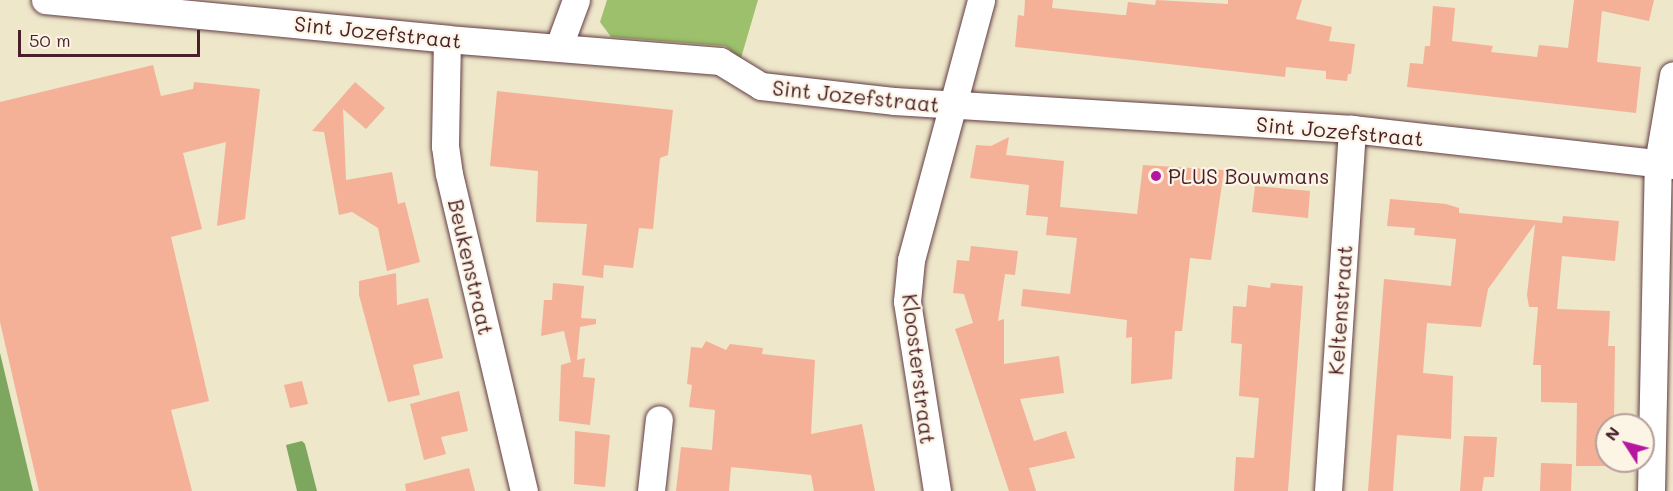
<!DOCTYPE html>
<style>
body{margin:0}
#map{position:relative;width:1673px;height:491px;overflow:hidden;background:#eee7ca;font-family:Mali,sans-serif}
div>[style]{position:absolute}
.green>*{inset:0;background:#9cc06b}
.forest>*{inset:0;background:#7da65f}
.building>*{inset:0;background:#f4b197}
.roads{filter:drop-shadow(0 0 2px #633d43) drop-shadow(0 0 2px #633d43)}
.minor>*{height:27px;margin:-13.5px;padding:0 13.5px;transform-origin:13.5px;border-radius:13.5px;background:#fff}
.dots>*{width:16px;height:16px;translate:-50% -50%;box-sizing:border-box;border:3px solid #fcf5e5;border-radius:50%}
span{translate:-50% -50%;white-space:nowrap;text-align:center;line-height:1.15;-webkit-text-stroke:4.5px #fcf5e5;paint-order:stroke}
.street-label{font-size:21px;color:#4a1f2b}
.poi-label{font-size:21px;color:#4a1f2b}
.left{translate:0 -50%;text-align:left}
.north{position:absolute;left:1595px;top:413px;width:60px;height:60px;box-sizing:border-box;background:#fcf5e5;border:2px solid #b59f9b;border-radius:50%;rotate:306deg;font-size:16px;font-weight:700;line-height:24px;text-align:center;color:#4a1f2b}
.north::after{content:'';display:block;margin:auto;width:21px;height:27px;background:#b5179e;clip-path:polygon(50% 0,100% 100%,50% 72%,0 100%)}
.scale{position:absolute;left:18px;top:30px;width:182px;height:27px;box-sizing:border-box;border:3px solid #4a1f2b;border-top:0;padding-left:8px;font-size:18px;line-height:21px;white-space:nowrap;color:#4a1f2b;-webkit-text-stroke:4px #fcf5e5;paint-order:stroke}
</style>
<div id="map">
<div class="green">
<div style="clip-path:polygon(607px 0,758px 0,741px 58px,725px 46px,611px 37px,600px 22px)"></div>
</div>
<div class="forest">
<div style="clip-path:polygon(0 353px,33px 491px,0 491px)"></div>
<div style="clip-path:polygon(302px 441px,305px 444px,317px 491px,297px 491px,286px 445px)"></div>
</div>
<div class="building">
<div style="clip-path:polygon(1025px 0,1053px 0,1052px 8px,1122px 15px,1126px 15px,1128px 2px,1155px 5px,1156px 0,1228px 4px,1228px 0,1302px 0,1296px 19px,1332px 27px,1329px 41px,1355px 44px,1351px 74px,1348px 74px,1347px 81px,1326px 79px,1326px 71px,1286px 67px,1285px 77px,1015px 47px,1018px 15px,1024px 16px)"></div>
<div style="clip-path:polygon(1574px 0,1654px 0,1649px 21px,1602px 11px,1597px 62px,1641px 67px,1636px 113px,1407px 87px,1410px 63px,1423px 64px,1425px 46px,1430px 46px,1433px 6px,1455px 8px,1452px 41px,1493px 46px,1491px 52px,1537px 57px,1539px 45px,1568px 48px)"></div>
<div style="clip-path:polygon(153px 65px,161px 96px,193px 89px,194px 82px,260px 89px,245px 219px,217px 226px,226px 142px,183px 153px,202px 229px,171px 237px,209px 401px,171px 410px,192px 491px,39px 491px,0 322px,0 102px)"></div>
<div style="clip-path:polygon(355px 82px,385px 108px,366px 129px,343px 109px,346px 180px,392px 172px,398px 204px,405px 202px,420px 262px,387px 271px,378px 228px,352px 212px,339px 215px,324px 132px,312px 131px)"></div>
<div style="clip-path:polygon(497px 91px,673px 110px,668px 155px,660px 158px,653px 229px,639px 228px,633px 268px,604px 265px,603px 278px,582px 275px,587px 224px,536px 222px,538px 171px,490px 166px)"></div>
<div style="clip-path:polygon(1009px 137px,1006px 155px,1064px 161px,1060px 207px,1137px 214px,1143px 165px,1224px 170px,1211px 260px,1190px 258px,1182px 331px,1175px 331px,1172px 379px,1131px 384px,1132px 337px,1126px 338px,1127px 320px,1021px 306px,1023px 289px,1070px 294px,1077px 238px,1046px 235px,1048px 217px,1026px 215px,1029px 185px,970px 178px,976px 145px,991px 146px)"></div>
<div style="clip-path:polygon(1255px 186px,1310px 191px,1308px 218px,1252px 212px)"></div>
<div style="clip-path:polygon(1390px 199px,1446px 204px,1459px 208px,1459px 213px,1562px 223px,1563px 216px,1619px 221px,1615px 261px,1562px 256px,1557px 309px,1610px 311px,1608px 346px,1615px 346px,1614px 421px,1614px 425px,1607px 425px,1607px 461px,1612px 461px,1612px 466px,1576px 466px,1577px 403px,1541px 402px,1541px 365px,1533px 365px,1538px 307px,1529px 307px,1527px 295px,1535px 224px,1488px 289px,1481px 327px,1427px 323px,1423px 373px,1453px 376px,1451px 439px,1397px 435px,1393px 491px,1368px 491px,1384px 279px,1451px 286px,1456px 239px,1414px 235px,1415px 228px,1387px 226px)"></div>
<div style="clip-path:polygon(971px 246px,1018px 251px,1015px 275px,1005px 274px,998px 321px,1004px 319px,1004px 364px,1059px 356px,1064px 393px,1020px 399px,1034px 441px,1066px 431px,1075px 458px,1029px 468px,1036px 491px,1009px 491px,955px 329px,973px 323px,964px 294px,953px 293px,957px 260px,969px 261px)"></div>
<div style="clip-path:polygon(396px 273px,397px 305px,428px 298px,443px 358px,413px 365px,420px 395px,388px 402px,359px 295px,359px 281px)"></div>
<div style="clip-path:polygon(553px 283px,584px 286px,581px 318px,596px 319px,596px 324px,580px 327px,577px 360px,585px 358px,583px 377px,595px 378px,590px 425px,559px 421px,561px 365px,571px 362px,564px 331px,541px 336px,544px 300px,552px 300px)"></div>
<div style="clip-path:polygon(1271px 283px,1303px 286px,1288px 491px,1234px 491px,1236px 457px,1254px 458px,1259px 398px,1239px 396px,1242px 344px,1231px 343px,1233px 306px,1246px 307px,1248px 285px,1270px 288px)"></div>
<div style="clip-path:polygon(706px 341px,726px 350px,730px 344px,763px 348px,762px 354px,815px 360px,811px 434px,862px 424px,875px 491px,814px 491px,811px 475px,731px 467px,729px 491px,676px 491px,681px 447px,712px 450px,715px 410px,689px 407px,692px 385px,687px 384px,691px 347px,702px 348px)"></div>
<div style="clip-path:polygon(302px 381px,308px 404px,290px 408px,284px 385px)"></div>
<div style="clip-path:polygon(459px 391px,468px 431px,441px 437px,446px 454px,424px 460px,410px 404px)"></div>
<div style="clip-path:polygon(575px 431px,610px 435px,605px 487px,574px 484px)"></div>
<div style="clip-path:polygon(1464px 436px,1497px 437px,1494px 477px,1484px 477px,1482px 491px,1460px 491px)"></div>
<div style="clip-path:polygon(1541px 463px,1572px 464px,1571px 491px,1540px 491px)"></div>
<div style="clip-path:polygon(469px 468px,475px 491px,406px 491px,405px 484px)"></div>
</div>
<div class="roads">
<div class="minor">
<div style="left:45px;top:0;width:404px;rotate:5.5deg"></div>
<div style="left:447px;top:39px;width:274px;rotate:4.6deg"></div>
<div style="left:720px;top:61px;width:48px;rotate:31.4deg"></div>
<div style="left:761px;top:86px;width:135px;rotate:6.4deg"></div>
<div style="left:895px;top:101px;width:458px;rotate:3.5deg"></div>
<div style="left:1352px;top:129px;width:323px;rotate:6.4deg"></div>
<div style="left:447px;top:39px;width:107px;rotate:91.1deg"></div>
<div style="left:445px;top:146px;width:28px;rotate:82deg"></div>
<div style="left:449px;top:174px;width:326px;rotate:76.7deg"></div>
<div style="left:559px;top:46px;width:49px;rotate:-69.7deg"></div>
<div style="left:651px;top:491px;width:72px;rotate:-83.7deg"></div>
<div style="left:937px;top:491px;width:192px;rotate:-99deg"></div>
<div style="left:907px;top:301px;width:41px;rotate:-84.4deg"></div>
<div style="left:911px;top:260px;width:269px;rotate:-74.9deg"></div>
<div style="left:1328px;top:491px;width:363px;rotate:-86.2deg"></div>
<div style="left:1651px;top:491px;width:328px;rotate:-88.8deg"></div>
<div style="left:1658px;top:163px;width:89px;rotate:-80.3deg"></div>
</div>
</div>
<div class="dots">
<div style="left:1156px;top:176px;background:#b5179e"></div>
</div>
<div class="street-label">
<span style="left:378px;top:32px;rotate:6deg">Sint Jozefstraat</span>
<span style="left:856px;top:96px;rotate:6deg">Sint Jozefstraat</span>
<span style="left:1340px;top:131px;rotate:5deg">Sint Jozefstraat</span>
<span style="left:471px;top:267px;rotate:77deg">Beukenstraat</span>
<span style="left:1340px;top:310px;rotate:-86deg">Keltenstraat</span>
<span style="left:919px;top:369px;rotate:83deg">Kloosterstraat</span>
</div>
<div class="poi-label">
<span class="left" style="left:1168px;top:176px">PLUS Bouwmans</span>
</div>
<div class="north">N</div>
<div class="scale">50 m</div>
</div>
